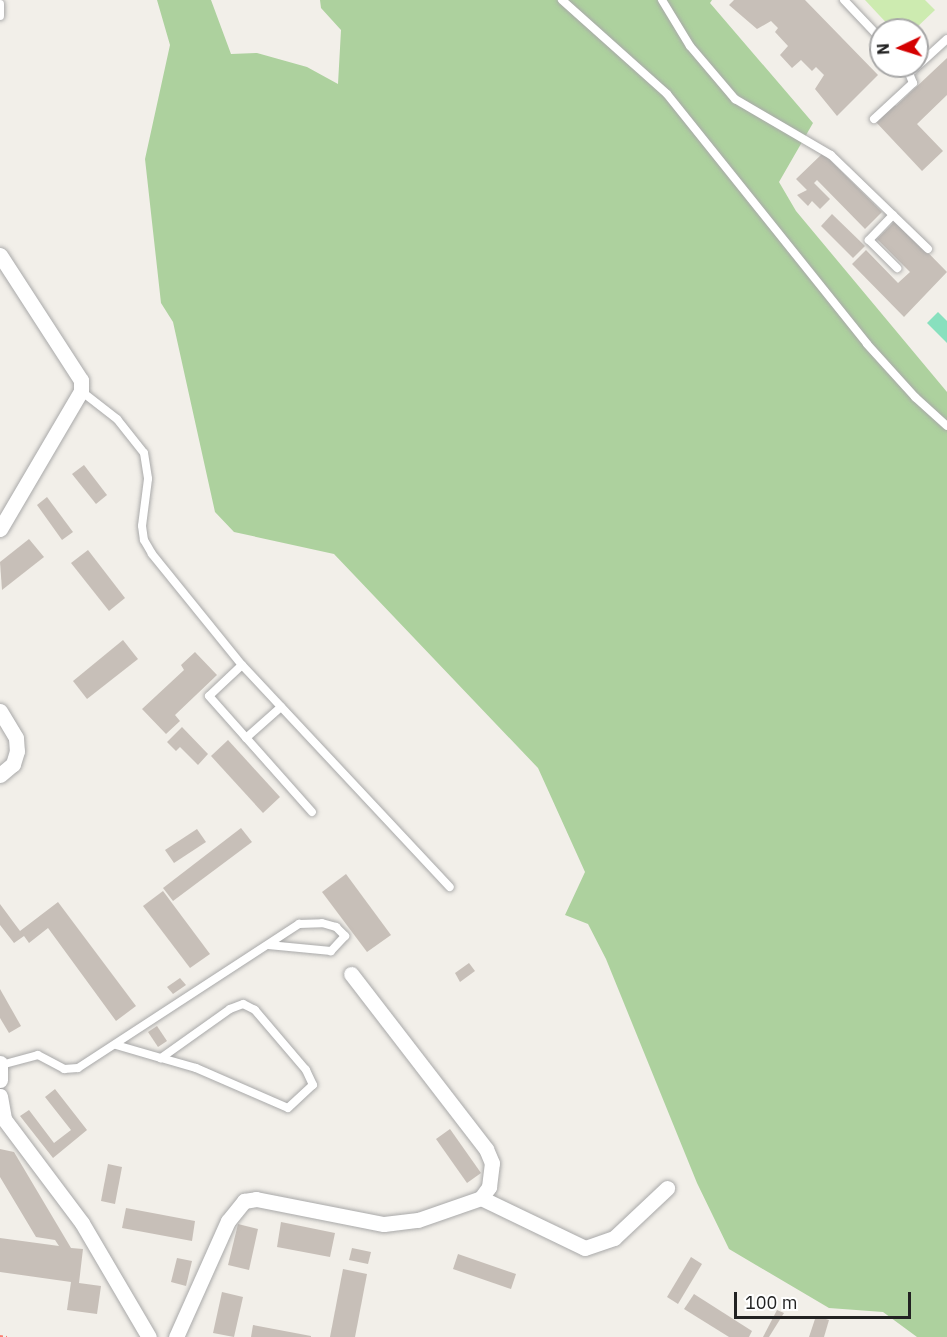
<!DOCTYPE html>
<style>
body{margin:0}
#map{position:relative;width:947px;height:1337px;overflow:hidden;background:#f2efe9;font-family:"IBM Plex Sans",sans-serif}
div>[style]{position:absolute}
.grass>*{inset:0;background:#cdebb0}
.forest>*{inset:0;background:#add19e}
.pitch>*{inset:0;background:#88e0be}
.building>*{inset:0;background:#c7bfb8}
.path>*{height:2px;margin-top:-1px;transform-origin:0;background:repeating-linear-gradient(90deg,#fa8072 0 3px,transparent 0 6px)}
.roads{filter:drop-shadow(0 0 2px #a9a9a9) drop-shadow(0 0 2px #a9a9a9)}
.lane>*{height:8px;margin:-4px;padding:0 4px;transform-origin:4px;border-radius:4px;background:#fff}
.street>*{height:15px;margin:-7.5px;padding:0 7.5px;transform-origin:7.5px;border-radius:7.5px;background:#fff}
span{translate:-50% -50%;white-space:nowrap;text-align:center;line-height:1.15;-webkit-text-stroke:4.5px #fff;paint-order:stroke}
.north{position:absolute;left:869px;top:18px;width:60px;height:60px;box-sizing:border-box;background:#fff;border:2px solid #a7a7a7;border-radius:50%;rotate:266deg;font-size:16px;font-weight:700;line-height:24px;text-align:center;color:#222}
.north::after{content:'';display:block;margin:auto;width:21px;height:27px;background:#d40000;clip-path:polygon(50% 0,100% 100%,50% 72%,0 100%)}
.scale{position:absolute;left:734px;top:1292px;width:177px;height:27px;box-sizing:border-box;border:3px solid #222;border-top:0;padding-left:8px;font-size:18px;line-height:21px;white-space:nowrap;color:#222;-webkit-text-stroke:4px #fff;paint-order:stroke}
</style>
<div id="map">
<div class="grass">
<div style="clip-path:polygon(865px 0,925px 0,935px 10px,914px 30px,893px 30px)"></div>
</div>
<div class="forest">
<div style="clip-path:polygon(157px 0,211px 0,231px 54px,257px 53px,307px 67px,338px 84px,341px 30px,321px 8px,320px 0,712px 0,710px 3px,813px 123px,779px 182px,796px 211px,947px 392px,947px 1337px,917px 1337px,883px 1312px,829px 1308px,729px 1249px,697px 1183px,606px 959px,588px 924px,565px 915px,585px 872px,538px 768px,334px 554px,234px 532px,215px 512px,173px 322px,161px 303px,145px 159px,170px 45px)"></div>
</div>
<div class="pitch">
<div style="clip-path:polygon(938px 312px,947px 321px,947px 343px,927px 323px)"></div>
</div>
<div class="building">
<div style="clip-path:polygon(734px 0,805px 0,878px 75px,837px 116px,815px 89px,824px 75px,816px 67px,812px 71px,801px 60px,792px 68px,780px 55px,788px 46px,775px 32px,778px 28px,771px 21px,757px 29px,729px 5px)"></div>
<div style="clip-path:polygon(947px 58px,947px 95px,917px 124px,943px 151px,922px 171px,875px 121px,893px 103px,896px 106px)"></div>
<div style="clip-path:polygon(823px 153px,882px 212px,865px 229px,817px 180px,814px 183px,830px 199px,820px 209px,812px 201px,808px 206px,797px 195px,807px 190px,796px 179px)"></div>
<div style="clip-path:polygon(832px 214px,865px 246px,853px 258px,821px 226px)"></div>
<div style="clip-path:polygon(896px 220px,947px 272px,904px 317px,852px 264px,866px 250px,898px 283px,910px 272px,877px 239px)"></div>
<div style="clip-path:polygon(84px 465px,107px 495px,96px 504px,72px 474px)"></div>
<div style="clip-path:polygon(47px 497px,73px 532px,62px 540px,37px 505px)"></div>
<div style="clip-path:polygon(29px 539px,44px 557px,2px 590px,0 562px)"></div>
<div style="clip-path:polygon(88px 550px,125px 598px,109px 611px,71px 563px)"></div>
<div style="clip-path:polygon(123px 640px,138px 659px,87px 699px,73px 681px)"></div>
<div style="clip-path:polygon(195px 652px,217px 675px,175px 715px,180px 721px,166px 734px,142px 709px,184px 670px,181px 665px)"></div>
<div style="clip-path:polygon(182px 727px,208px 754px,198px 765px,180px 747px,176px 751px,167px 742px)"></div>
<div style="clip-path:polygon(228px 740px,280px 797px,263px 813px,211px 756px)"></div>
<div style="clip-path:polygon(241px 828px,252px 842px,173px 901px,163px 888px)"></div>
<div style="clip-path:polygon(197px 829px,206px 842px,174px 863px,165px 850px)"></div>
<div style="clip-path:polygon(346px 874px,391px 935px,367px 952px,322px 892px)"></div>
<div style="clip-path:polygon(163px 891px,210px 954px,190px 968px,143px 906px)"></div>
<div style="clip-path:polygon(58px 902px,136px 1006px,116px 1021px,48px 928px,29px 943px,24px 936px,14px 943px,0 925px,0 904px,20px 931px)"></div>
<div style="clip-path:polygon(469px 963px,475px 971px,460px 982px,455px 973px)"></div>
<div style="clip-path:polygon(180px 978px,186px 985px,173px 994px,167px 987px)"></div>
<div style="clip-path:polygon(0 989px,21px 1026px,9px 1033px,0 1018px)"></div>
<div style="clip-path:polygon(157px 1026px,167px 1041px,158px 1047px,148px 1032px)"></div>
<div style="clip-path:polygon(55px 1089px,87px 1130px,53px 1158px,20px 1116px,29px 1110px,54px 1143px,71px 1130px,45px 1097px)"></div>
<div style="clip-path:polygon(450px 1129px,481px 1173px,467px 1183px,436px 1139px)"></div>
<div style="clip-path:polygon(0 1149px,14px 1152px,71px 1248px,83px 1249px,79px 1283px,101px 1286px,97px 1314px,67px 1310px,71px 1282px,0 1272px,0 1238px,59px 1246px,55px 1240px,36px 1237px,0 1177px)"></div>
<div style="clip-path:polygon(108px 1164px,122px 1167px,115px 1204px,101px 1201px)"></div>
<div style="clip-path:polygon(126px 1208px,195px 1221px,192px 1241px,122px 1228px)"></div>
<div style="clip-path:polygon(281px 1222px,335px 1233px,330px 1257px,277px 1247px)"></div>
<div style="clip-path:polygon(238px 1224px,258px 1229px,249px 1270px,228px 1265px)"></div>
<div style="clip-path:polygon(352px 1248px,371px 1252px,368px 1264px,349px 1260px)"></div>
<div style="clip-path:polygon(458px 1254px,516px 1274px,511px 1289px,453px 1269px)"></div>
<div style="clip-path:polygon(691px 1257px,702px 1264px,678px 1304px,667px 1297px)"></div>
<div style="clip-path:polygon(177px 1258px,192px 1261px,186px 1286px,171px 1282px)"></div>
<div style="clip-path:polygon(343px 1269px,367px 1274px,355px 1337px,330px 1337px)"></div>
<div style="clip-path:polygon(222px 1292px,243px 1297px,234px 1337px,213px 1333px)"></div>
<div style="clip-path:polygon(694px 1294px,752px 1331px,749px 1337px,729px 1337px,684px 1309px)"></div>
<div style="clip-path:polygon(777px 1310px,784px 1313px,769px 1337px,763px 1337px)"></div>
<div style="clip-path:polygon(816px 1316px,829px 1320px,824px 1337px,809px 1337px)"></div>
<div style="clip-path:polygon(253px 1325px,311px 1336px,311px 1337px,251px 1337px)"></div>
</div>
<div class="path">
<div style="left:0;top:1336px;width:7px;rotate:8deg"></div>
</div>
<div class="roads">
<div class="lane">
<div style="left:562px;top:0;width:141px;rotate:41.8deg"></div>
<div style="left:667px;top:94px;width:320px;rotate:51.3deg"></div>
<div style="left:867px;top:344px;width:72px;rotate:47.8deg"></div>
<div style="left:915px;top:397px;width:43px;rotate:42.2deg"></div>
<div style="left:662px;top:0;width:54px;rotate:58.7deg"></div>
<div style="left:690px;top:46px;width:70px;rotate:49.7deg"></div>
<div style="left:735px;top:99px;width:111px;rotate:30.3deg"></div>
<div style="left:831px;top:155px;width:135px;rotate:44.1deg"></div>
<div style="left:844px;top:0;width:54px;rotate:46.5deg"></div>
<div style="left:0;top:4px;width:12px;rotate:90deg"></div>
<div style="left:912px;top:71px;width:47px;rotate:-42.4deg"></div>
<div style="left:874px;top:119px;width:53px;rotate:-42.7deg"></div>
<div style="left:913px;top:83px;width:18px;rotate:-112deg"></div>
<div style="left:893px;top:215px;width:35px;rotate:134deg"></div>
<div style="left:869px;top:240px;width:40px;rotate:45deg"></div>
<div style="left:81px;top:391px;width:46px;rotate:37.9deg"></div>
<div style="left:117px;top:419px;width:43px;rotate:51.5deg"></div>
<div style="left:144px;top:453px;width:26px;rotate:81deg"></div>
<div style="left:148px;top:479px;width:47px;rotate:97.3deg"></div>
<div style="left:142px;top:526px;width:14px;rotate:82deg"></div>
<div style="left:144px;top:540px;width:16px;rotate:60deg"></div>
<div style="left:152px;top:554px;width:143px;rotate:51deg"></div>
<div style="left:242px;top:665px;width:304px;rotate:46.9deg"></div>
<div style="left:242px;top:665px;width:45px;rotate:136.8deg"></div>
<div style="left:209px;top:696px;width:155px;rotate:48.4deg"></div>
<div style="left:246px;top:738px;width:47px;rotate:-41.5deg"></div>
<div style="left:116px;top:1045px;width:47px;rotate:16.1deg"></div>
<div style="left:161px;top:1058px;width:36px;rotate:16deg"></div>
<div style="left:196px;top:1068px;width:100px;rotate:23.5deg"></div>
<div style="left:288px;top:1108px;width:34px;rotate:-43deg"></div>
<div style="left:313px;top:1085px;width:17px;rotate:-115deg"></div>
<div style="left:306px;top:1070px;width:79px;rotate:-130.4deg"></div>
<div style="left:255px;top:1010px;width:13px;rotate:-153deg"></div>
<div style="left:243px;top:1004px;width:14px;rotate:159deg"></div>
<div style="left:230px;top:1009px;width:85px;rotate:144.6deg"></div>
<div style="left:1px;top:1065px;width:38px;rotate:-15deg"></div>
<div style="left:38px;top:1055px;width:30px;rotate:28deg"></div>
<div style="left:64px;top:1069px;width:14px;rotate:-4deg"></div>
<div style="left:78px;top:1068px;width:264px;rotate:-33.1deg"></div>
<div style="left:299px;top:924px;width:23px;rotate:-2deg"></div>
<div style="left:322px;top:923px;width:15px;rotate:16deg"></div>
<div style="left:336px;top:927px;width:13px;rotate:45deg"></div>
<div style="left:345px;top:936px;width:21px;rotate:133deg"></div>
<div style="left:331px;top:951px;width:63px;rotate:-174.6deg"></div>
</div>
<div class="street">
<div style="left:0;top:255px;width:149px;rotate:57.1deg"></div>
<div style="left:81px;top:380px;width:11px;rotate:90deg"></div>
<div style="left:81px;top:391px;width:160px;rotate:120.4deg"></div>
<div style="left:0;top:711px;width:31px;rotate:59deg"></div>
<div style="left:16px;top:738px;width:13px;rotate:86deg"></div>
<div style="left:17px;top:751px;width:14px;rotate:107deg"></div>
<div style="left:13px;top:764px;width:17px;rotate:140deg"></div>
<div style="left:0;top:1063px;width:17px;rotate:90deg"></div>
<div style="left:0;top:1096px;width:23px;rotate:80deg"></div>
<div style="left:4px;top:1119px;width:130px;rotate:53.1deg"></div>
<div style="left:82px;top:1223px;width:132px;rotate:59.6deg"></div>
<div style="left:481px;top:1198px;width:115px;rotate:25.7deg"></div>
<div style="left:585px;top:1248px;width:31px;rotate:-19deg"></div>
<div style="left:614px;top:1238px;width:73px;rotate:-43.3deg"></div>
<div style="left:176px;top:1337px;width:127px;rotate:-65.9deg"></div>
<div style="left:228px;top:1221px;width:26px;rotate:-51deg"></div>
<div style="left:244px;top:1201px;width:12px;rotate:-9deg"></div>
<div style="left:256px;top:1199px;width:130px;rotate:11.1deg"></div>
<div style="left:384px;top:1224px;width:34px;rotate:-7deg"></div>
<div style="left:418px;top:1220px;width:67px;rotate:-19.2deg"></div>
<div style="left:481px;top:1198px;width:14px;rotate:-54deg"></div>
<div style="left:489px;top:1187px;width:24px;rotate:-83deg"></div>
<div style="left:492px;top:1163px;width:15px;rotate:-113deg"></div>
<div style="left:486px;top:1149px;width:221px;rotate:-127.6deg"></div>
</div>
</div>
<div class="north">N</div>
<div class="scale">100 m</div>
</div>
